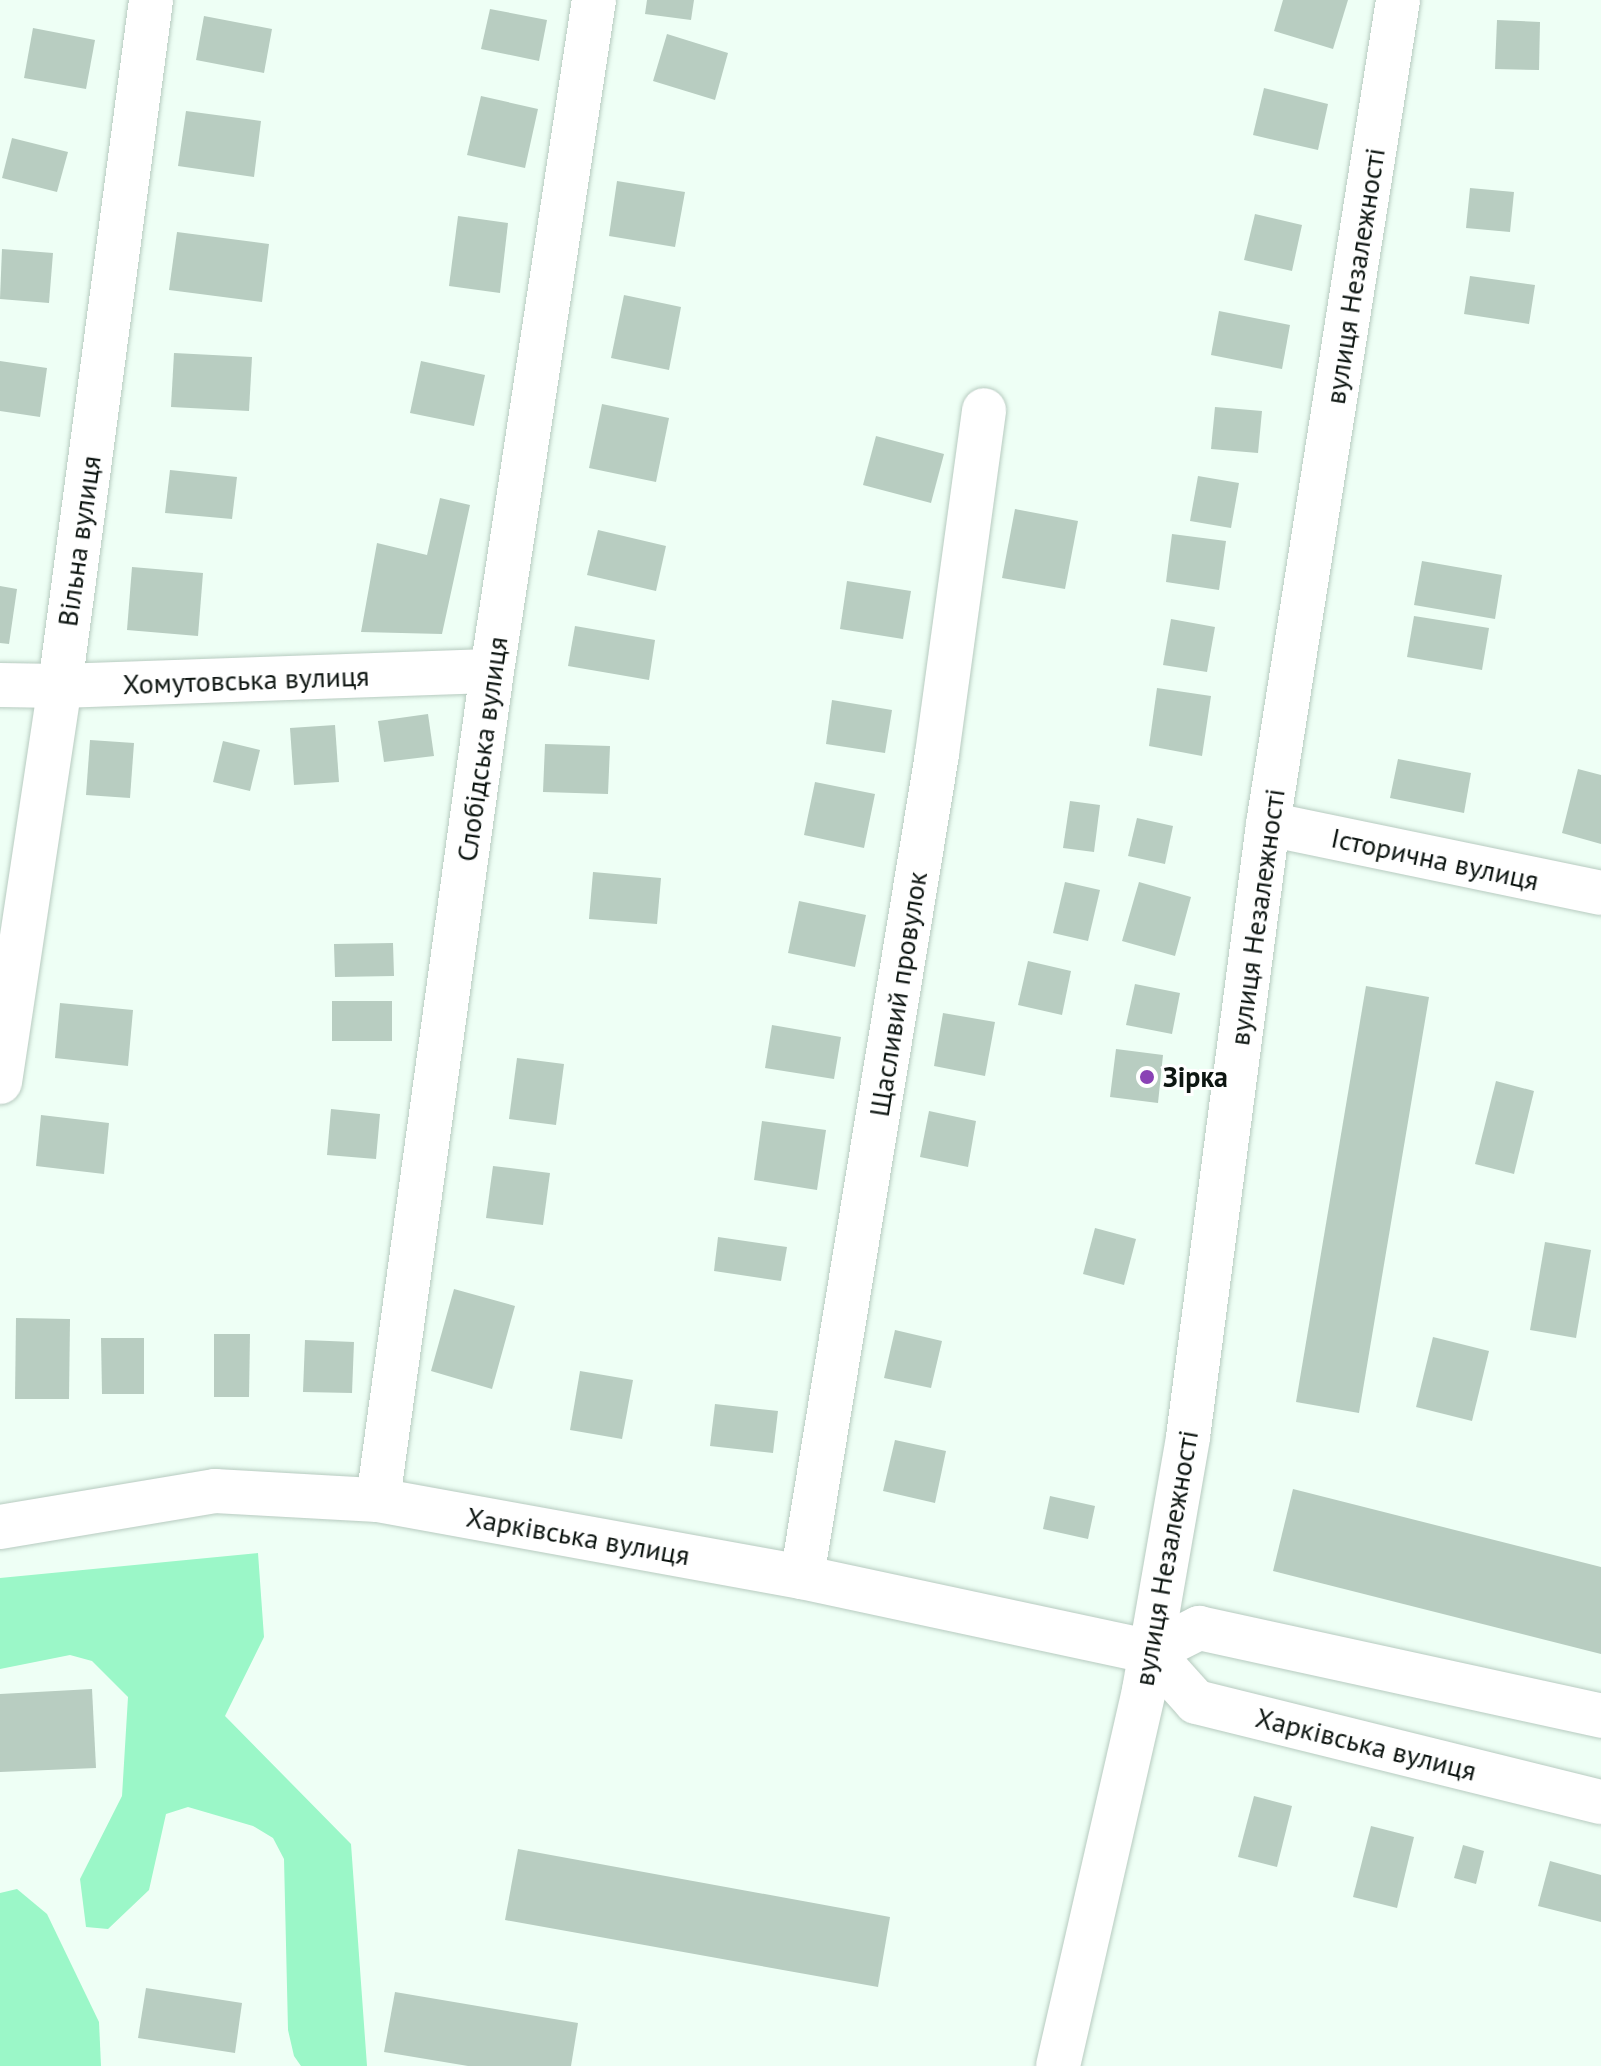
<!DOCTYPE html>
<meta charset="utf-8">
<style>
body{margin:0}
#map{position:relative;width:1601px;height:2066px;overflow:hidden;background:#eefff5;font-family:"PT Sans",sans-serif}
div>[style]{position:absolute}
.green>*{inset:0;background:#9bf7c8}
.building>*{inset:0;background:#b8cdc1}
.roads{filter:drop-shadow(0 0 2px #b7cbc0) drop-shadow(0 0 2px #b7cbc0)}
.minor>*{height:44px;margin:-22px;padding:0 22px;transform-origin:22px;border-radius:22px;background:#fff}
.dots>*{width:22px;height:22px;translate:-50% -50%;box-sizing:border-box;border:4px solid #fff;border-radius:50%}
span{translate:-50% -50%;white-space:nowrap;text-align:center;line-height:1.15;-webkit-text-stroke:6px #fff;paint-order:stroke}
.street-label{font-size:28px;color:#0e1612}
.poi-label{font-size:28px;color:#0e1612;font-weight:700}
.left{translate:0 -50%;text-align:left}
</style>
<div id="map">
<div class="green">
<div style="clip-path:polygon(258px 1553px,264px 1637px,225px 1716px,351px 1844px,367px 2066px,301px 2066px,294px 2056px,288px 2030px,284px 1859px,273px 1838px,253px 1826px,188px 1807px,166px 1814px,149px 1890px,108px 1929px,86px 1927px,80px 1879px,122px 1796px,128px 1697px,92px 1661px,70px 1655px,0 1669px,0 1578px)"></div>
<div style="clip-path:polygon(17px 1889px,47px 1914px,99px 2022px,101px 2066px,0 2066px,0 1893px)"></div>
</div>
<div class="building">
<div style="clip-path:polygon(647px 0,694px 0,691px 20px,645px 14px)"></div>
<div style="clip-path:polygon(1283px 0,1348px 0,1333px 49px,1274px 31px)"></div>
<div style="clip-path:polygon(490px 9px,547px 20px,539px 61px,481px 49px)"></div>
<div style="clip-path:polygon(204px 16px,272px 29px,264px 73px,196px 60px)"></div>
<div style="clip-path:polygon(1497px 20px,1540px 22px,1539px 70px,1495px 69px)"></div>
<div style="clip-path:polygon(33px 28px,95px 40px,86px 89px,24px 78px)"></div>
<div style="clip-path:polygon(667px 34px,728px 53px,715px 100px,653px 81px)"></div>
<div style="clip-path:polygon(1264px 88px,1328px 104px,1318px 150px,1253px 135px)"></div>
<div style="clip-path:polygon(481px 96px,538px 109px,525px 168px,467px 155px)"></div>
<div style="clip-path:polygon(186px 111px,261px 121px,254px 177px,178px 166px)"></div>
<div style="clip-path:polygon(12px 138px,68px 152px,57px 192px,2px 178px)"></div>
<div style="clip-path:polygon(617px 181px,685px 192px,675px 247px,609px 236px)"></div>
<div style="clip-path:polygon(1470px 188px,1514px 192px,1510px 232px,1466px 228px)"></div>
<div style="clip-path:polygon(1255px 214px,1302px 225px,1292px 271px,1244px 260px)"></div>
<div style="clip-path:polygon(458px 216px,508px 223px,500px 293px,449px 286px)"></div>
<div style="clip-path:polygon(177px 232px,269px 244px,262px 302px,169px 290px)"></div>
<div style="clip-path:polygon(2px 249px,53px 253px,49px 303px,0 299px)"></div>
<div style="clip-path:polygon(1470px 276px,1535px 285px,1529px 324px,1464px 314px)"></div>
<div style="clip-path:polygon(624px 295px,681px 307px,669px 370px,611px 358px)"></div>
<div style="clip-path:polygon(1219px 311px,1290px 325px,1282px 369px,1211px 355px)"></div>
<div style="clip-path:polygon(174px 353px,252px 357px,249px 411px,171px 407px)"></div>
<div style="clip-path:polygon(0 361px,47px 368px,40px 417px,0 411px)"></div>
<div style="clip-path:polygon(421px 361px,485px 375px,474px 426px,410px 413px)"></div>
<div style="clip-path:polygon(602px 404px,669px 418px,656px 482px,589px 468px)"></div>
<div style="clip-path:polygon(1215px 407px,1262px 411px,1258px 453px,1211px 449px)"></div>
<div style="clip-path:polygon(876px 436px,944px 454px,931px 503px,863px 485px)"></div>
<div style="clip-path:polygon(170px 470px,237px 477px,232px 519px,165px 513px)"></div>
<div style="clip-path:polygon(1198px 476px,1239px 483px,1231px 528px,1190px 521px)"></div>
<div style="clip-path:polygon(440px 498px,470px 505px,442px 634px,361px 632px,377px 543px,427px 555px)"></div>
<div style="clip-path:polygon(1015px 509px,1078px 521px,1065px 589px,1002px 578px)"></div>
<div style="clip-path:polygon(598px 530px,666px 546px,656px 591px,587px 575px)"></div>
<div style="clip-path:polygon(1172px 534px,1226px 541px,1219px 590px,1166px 582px)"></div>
<div style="clip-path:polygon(1422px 561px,1502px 575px,1495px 619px,1414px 605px)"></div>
<div style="clip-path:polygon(132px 567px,203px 573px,198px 636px,127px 630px)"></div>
<div style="clip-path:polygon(847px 581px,911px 591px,903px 639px,840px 629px)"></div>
<div style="clip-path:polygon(0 586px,17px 589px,9px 644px,0 643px)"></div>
<div style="clip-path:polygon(1414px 616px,1489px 628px,1482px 670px,1407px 657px)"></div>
<div style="clip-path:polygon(1171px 619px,1215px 627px,1207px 672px,1163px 665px)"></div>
<div style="clip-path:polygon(575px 626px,655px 640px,649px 680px,568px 666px)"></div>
<div style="clip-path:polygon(1157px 688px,1211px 696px,1202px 756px,1149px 746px)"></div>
<div style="clip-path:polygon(832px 700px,892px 710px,885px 753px,826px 744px)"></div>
<div style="clip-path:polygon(428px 714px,434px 756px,384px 762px,378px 721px)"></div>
<div style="clip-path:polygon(335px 725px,339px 782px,294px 785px,290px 728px)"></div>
<div style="clip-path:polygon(90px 740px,134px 743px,130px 798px,86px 795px)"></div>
<div style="clip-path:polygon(223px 741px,260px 750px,250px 791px,213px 782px)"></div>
<div style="clip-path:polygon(545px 744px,610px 746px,608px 794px,543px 792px)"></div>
<div style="clip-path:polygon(1398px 759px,1471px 773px,1464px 813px,1390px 798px)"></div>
<div style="clip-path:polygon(1578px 769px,1601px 775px,1601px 844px,1562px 833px)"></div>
<div style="clip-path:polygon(815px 782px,875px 794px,864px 848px,804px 835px)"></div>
<div style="clip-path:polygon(1070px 801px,1100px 805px,1094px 852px,1063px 848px)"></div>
<div style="clip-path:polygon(1137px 818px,1173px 826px,1165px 864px,1128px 856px)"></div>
<div style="clip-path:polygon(593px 872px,661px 878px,657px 924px,589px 919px)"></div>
<div style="clip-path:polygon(1065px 882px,1100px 890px,1088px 941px,1053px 933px)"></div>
<div style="clip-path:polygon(1139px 882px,1191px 897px,1175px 956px,1122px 941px)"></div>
<div style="clip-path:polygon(799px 901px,866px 915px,855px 967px,788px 953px)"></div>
<div style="clip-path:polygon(393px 943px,394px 976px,335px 977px,334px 944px)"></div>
<div style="clip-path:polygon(1028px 961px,1071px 971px,1062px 1015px,1018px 1005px)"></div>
<div style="clip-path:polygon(1135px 984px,1180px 993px,1172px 1034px,1126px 1025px)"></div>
<div style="clip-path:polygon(1366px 986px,1429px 997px,1359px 1413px,1296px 1402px)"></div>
<div style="clip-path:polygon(332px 1001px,392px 1001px,392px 1041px,332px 1041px)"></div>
<div style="clip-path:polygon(60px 1003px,133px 1010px,128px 1066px,55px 1058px)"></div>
<div style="clip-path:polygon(943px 1013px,995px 1022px,985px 1076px,934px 1066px)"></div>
<div style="clip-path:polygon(772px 1025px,841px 1037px,834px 1079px,765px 1068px)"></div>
<div style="clip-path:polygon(1116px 1049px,1163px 1055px,1158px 1103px,1110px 1097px)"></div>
<div style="clip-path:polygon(517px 1058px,564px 1064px,556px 1125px,509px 1119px)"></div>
<div style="clip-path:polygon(1496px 1081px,1534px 1091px,1514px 1174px,1475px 1164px)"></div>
<div style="clip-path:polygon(331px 1109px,380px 1114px,376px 1159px,327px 1155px)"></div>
<div style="clip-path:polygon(929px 1111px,976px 1121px,968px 1167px,920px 1157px)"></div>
<div style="clip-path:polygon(41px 1115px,109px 1123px,104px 1174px,36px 1166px)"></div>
<div style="clip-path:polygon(762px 1121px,826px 1130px,817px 1190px,754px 1180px)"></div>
<div style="clip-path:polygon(493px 1166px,550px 1173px,543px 1225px,486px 1218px)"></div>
<div style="clip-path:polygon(1095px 1228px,1136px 1239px,1124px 1285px,1083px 1274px)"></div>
<div style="clip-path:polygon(718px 1237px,787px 1247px,781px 1281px,714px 1271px)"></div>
<div style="clip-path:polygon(1545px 1242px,1591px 1250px,1576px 1338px,1530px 1330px)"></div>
<div style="clip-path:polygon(454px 1289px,515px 1306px,492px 1389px,431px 1371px)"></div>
<div style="clip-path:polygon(16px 1318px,70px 1319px,69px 1399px,15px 1399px)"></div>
<div style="clip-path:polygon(895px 1330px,942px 1341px,931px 1388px,884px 1378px)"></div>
<div style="clip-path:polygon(214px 1334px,250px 1334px,249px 1397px,214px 1397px)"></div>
<div style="clip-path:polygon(1433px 1337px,1489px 1351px,1472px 1421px,1416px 1407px)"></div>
<div style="clip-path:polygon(101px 1338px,144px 1338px,144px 1394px,102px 1394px)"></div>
<div style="clip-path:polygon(305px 1340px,354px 1342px,352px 1393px,303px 1392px)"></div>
<div style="clip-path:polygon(580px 1371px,633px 1380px,622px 1439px,570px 1430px)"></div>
<div style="clip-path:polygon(715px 1404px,778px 1411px,773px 1453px,710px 1446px)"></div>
<div style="clip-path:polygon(895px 1440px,946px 1451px,935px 1503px,883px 1491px)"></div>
<div style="clip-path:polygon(1293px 1489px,1601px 1567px,1601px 1654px,1273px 1571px)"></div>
<div style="clip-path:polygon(1050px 1496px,1095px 1506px,1088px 1539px,1043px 1529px)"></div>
<div style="clip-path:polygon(92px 1689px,96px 1768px,0 1772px,0 1694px)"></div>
<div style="clip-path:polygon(1254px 1796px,1292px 1806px,1277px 1867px,1238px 1857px)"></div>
<div style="clip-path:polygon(1371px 1826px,1414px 1837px,1397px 1908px,1353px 1897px)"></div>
<div style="clip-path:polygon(1463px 1845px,1484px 1851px,1476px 1884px,1454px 1878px)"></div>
<div style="clip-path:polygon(518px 1849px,890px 1917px,878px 1987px,505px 1920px)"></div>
<div style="clip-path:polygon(1550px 1861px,1601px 1875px,1601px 1922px,1538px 1906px)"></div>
<div style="clip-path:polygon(146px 1988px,242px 2003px,235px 2053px,138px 2038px)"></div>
<div style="clip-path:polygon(395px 1992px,578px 2023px,571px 2066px,468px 2066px,384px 2052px)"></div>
</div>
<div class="roads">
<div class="minor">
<div style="left:0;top:685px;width:60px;rotate:1deg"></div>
<div style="left:60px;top:686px;width:432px;rotate:-2deg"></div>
<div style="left:1268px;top:824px;width:340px;rotate:11.7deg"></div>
<div style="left:0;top:1082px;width:401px;rotate:-81.4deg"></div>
<div style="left:60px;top:686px;width:692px;rotate:-82.44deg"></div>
<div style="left:378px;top:1500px;width:837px;rotate:-82.17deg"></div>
<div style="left:492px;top:671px;width:679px;rotate:-81.36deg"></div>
<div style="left:0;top:1527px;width:218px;rotate:-9.5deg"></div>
<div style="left:215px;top:1491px;width:163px;rotate:3.2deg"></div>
<div style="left:378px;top:1500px;width:431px;rotate:10.3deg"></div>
<div style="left:802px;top:1577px;width:357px;rotate:12.1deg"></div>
<div style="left:1151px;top:1652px;width:67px;rotate:48deg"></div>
<div style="left:1196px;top:1702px;width:417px;rotate:13.9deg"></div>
<div style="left:802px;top:1577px;width:834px;rotate:-80.68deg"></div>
<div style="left:937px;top:754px;width:347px;rotate:-82.2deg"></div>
<div style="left:1151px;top:1652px;width:54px;rotate:-26.6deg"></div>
<div style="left:1199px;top:1628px;width:412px;rotate:12.3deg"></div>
<div style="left:1058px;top:2066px;width:386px;rotate:-77.1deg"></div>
<div style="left:1144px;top:1690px;width:257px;rotate:-80.1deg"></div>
<div style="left:1188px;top:1437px;width:618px;rotate:-82.56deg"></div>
<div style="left:1268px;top:824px;width:834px;rotate:-81.03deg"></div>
</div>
</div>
<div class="dots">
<div style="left:1147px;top:1077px;background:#8a42b5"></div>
</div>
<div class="street-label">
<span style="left:1355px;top:276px;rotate:-81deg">вулиця Незалежності</span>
<span style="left:79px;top:541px;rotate:-82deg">Вільна вулиця</span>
<span style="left:246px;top:680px;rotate:-2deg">Хомутовська вулиця</span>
<span style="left:482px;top:749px;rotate:-82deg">Слобідська вулиця</span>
<span style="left:1435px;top:859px;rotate:12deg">Історична вулиця</span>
<span style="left:1257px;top:917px;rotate:-82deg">вулиця Незалежності</span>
<span style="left:898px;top:994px;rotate:-81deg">Щасливий провулок</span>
<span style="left:578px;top:1536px;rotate:10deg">Харківська вулиця</span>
<span style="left:1166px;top:1558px;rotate:-80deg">вулиця Незалежності</span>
<span style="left:1366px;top:1744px;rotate:14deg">Харківська вулиця</span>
</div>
<div class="poi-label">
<span class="left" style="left:1163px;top:1077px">Зірка</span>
</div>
</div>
